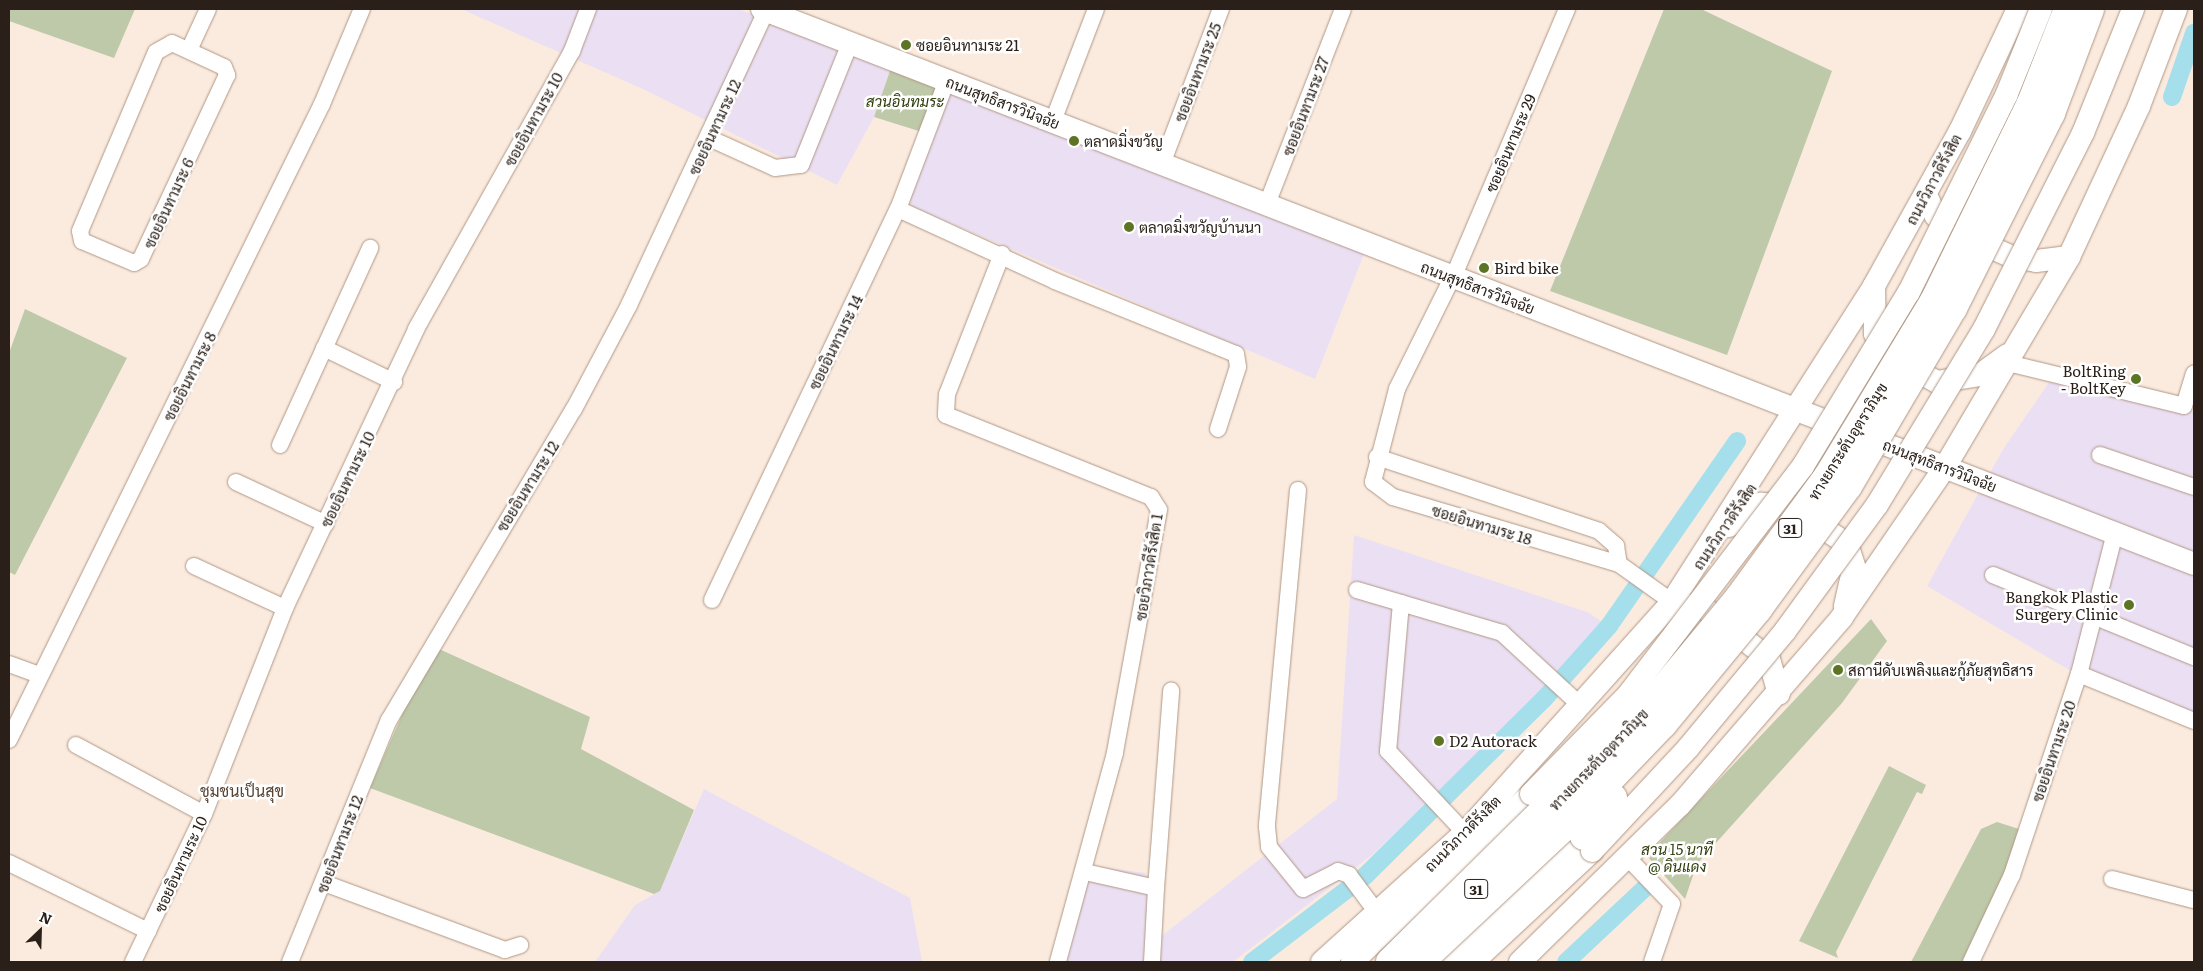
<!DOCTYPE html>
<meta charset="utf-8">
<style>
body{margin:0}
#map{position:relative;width:2203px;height:971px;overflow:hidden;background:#fbebdf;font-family:Literata,Sarabun,serif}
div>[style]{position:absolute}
.commercial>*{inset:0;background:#ebdff3}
.green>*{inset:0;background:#bdc9a9}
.canal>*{height:18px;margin:-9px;padding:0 9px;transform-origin:9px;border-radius:9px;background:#a6dfec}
.roads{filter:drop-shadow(0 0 1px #b09784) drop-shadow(0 0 1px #b09784)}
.street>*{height:16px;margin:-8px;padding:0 8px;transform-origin:8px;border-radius:8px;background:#fff}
.secondary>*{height:22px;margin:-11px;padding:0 11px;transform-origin:11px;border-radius:11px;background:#fff}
.highway>*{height:28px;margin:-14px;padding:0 14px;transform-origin:14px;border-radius:14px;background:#fff}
.bridges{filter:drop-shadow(0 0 1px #b09784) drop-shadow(0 0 1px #b09784)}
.secondary-bridge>*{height:22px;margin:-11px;padding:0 11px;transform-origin:11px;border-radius:11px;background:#fff}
.highway-bridge>*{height:28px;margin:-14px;padding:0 14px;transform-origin:14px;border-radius:14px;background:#fff}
.dots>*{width:14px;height:14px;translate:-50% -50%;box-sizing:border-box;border:2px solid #fff;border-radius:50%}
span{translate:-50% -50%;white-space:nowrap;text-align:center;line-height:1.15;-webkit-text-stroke:5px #fff;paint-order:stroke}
.shield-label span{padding:1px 4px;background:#fff;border:1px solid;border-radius:4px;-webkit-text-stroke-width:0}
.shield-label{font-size:14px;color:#2a2019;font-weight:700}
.poi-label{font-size:15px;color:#2a2019}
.left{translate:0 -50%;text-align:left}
.right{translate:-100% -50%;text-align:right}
.street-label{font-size:15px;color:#2a2019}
.park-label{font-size:15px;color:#303e0d;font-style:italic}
.neighbourhood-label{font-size:16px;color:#5a4433}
.frame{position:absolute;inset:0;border:10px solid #2a2019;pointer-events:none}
.north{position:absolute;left:15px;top:906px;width:50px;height:50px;-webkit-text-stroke:4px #fff;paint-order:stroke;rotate:24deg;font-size:14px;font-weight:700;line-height:20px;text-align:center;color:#2a2019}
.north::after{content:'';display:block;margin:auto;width:18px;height:22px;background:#2a2019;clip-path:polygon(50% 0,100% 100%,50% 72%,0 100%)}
</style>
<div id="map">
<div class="commercial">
<div style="clip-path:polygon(461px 9px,738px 9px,891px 68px,874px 117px,837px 185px,643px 89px)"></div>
<div style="clip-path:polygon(952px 90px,1364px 254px,1315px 379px,911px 206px,910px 198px)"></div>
<div style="clip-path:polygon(2052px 378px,2194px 412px,2194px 716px,2071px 671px,1927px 586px,2002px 451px)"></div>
<div style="clip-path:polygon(1354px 535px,1587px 612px,1604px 623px,1501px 733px,1373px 854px,1233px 962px,1053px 962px,1082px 865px,1146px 873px,1159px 938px,1337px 799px)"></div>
<div style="clip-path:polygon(704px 789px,910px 898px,922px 962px,595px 962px,635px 905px,660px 891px)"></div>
</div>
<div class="green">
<div style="clip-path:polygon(9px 9px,135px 9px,114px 58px,9px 21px)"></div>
<div style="clip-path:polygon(1664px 9px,1701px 9px,1832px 71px,1727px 355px,1550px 291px)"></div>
<div style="clip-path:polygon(891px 68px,939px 89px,922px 132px,874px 117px)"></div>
<div style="clip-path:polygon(25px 309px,127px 358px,15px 575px,9px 572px,9px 353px)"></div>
<div style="clip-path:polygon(1871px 619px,1887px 641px,1842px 703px,1697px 864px,1685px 899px,1647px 856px)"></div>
<div style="clip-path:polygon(439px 649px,590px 717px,581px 749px,694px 810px,660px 891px,654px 894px,370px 788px,405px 708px)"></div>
<div style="clip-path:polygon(1889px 766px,1926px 785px,1922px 794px,1917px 792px,1836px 952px,1838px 958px,1799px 941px)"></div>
<div style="clip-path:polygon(1997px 822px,2019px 829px,2002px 879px,1962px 962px,1911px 962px,1981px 829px)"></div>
</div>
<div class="canal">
<div style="left:2172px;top:97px;width:68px;rotate:-71deg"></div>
<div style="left:1252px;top:962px;width:142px;rotate:-37.3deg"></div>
<div style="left:1365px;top:876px;width:252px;rotate:-44.7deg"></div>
<div style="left:1544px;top:699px;width:98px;rotate:-48.3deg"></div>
<div style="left:1609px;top:626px;width:225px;rotate:-55.3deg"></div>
<div style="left:1566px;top:962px;width:110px;rotate:-43.2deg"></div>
</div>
<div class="roads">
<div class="street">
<div style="left:1567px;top:9px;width:284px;rotate:113deg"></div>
<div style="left:1456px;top:270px;width:133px;rotate:116.4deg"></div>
<div style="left:1397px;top:389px;width:96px;rotate:104.5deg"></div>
<div style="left:1373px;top:482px;width:25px;rotate:37deg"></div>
<div style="left:1393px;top:497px;width:236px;rotate:16.5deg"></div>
<div style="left:1619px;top:564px;width:65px;rotate:35.6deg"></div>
<div style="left:172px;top:43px;width:57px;rotate:24.8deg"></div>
<div style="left:224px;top:67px;width:9px;rotate:69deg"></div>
<div style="left:227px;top:75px;width:203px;rotate:115.1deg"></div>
<div style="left:141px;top:259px;width:8px;rotate:150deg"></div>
<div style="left:134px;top:263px;width:56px;rotate:-157.1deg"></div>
<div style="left:82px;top:241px;width:10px;rotate:-101deg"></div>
<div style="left:80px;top:231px;width:194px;rotate:-67deg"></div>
<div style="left:156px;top:52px;width:18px;rotate:-29deg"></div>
<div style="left:190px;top:48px;width:43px;rotate:-65.2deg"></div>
<div style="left:1053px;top:121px;width:120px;rotate:-69deg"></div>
<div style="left:709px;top:138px;width:72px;rotate:24.4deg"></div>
<div style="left:775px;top:168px;width:26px;rotate:-7deg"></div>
<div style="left:801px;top:165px;width:131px;rotate:-68.1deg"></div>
<div style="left:1162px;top:164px;width:166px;rotate:-69.2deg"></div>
<div style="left:1267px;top:204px;width:209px;rotate:-68.7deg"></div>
<div style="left:898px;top:209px;width:173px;rotate:24.6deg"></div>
<div style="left:1055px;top:281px;width:195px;rotate:22deg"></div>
<div style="left:1236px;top:354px;width:13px;rotate:81deg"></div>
<div style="left:1238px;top:367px;width:65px;rotate:107.9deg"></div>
<div style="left:1002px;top:254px;width:150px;rotate:111.4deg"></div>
<div style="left:947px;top:394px;width:21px;rotate:93deg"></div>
<div style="left:946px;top:415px;width:221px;rotate:21.8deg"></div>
<div style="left:1151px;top:497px;width:15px;rotate:58deg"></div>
<div style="left:1159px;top:510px;width:247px;rotate:100.3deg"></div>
<div style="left:1115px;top:753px;width:217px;rotate:105.3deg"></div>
<div style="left:324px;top:348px;width:78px;rotate:25.9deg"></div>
<div style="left:2008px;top:363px;width:181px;rotate:13.7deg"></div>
<div style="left:2184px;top:406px;width:34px;rotate:-73deg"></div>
<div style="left:280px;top:445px;width:217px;rotate:-65.4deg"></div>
<div style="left:2100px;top:455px;width:99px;rotate:18.8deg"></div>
<div style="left:1377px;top:457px;width:234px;rotate:18.4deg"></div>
<div style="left:1599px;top:531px;width:23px;rotate:41deg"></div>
<div style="left:1616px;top:546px;width:18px;rotate:81deg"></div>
<div style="left:236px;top:482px;width:99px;rotate:25deg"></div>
<div style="left:1298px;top:490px;width:338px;rotate:95.3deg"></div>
<div style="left:1267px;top:827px;width:20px;rotate:84deg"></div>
<div style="left:1269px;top:847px;width:54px;rotate:51deg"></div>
<div style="left:1303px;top:889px;width:39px;rotate:-27deg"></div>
<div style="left:1338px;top:871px;width:12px;rotate:20deg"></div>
<div style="left:1349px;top:875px;width:49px;rotate:53.4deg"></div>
<div style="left:194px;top:566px;width:100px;rotate:24.8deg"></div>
<div style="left:1993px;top:575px;width:217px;rotate:22.2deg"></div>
<div style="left:1357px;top:590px;width:151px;rotate:16.5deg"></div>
<div style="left:1502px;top:633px;width:108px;rotate:42.7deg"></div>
<div style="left:712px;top:600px;width:433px;rotate:-64.6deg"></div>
<div style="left:898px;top:209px;width:138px;rotate:-69.2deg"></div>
<div style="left:1401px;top:603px;width:149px;rotate:95deg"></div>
<div style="left:1388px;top:751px;width:112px;rotate:46.8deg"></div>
<div style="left:9px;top:664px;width:33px;rotate:20deg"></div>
<div style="left:2079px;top:674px;width:124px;rotate:22.2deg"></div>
<div style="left:9px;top:740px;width:709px;rotate:-63.8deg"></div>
<div style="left:322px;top:104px;width:103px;rotate:-67.2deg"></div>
<div style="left:76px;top:745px;width:145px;rotate:28.3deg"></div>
<div style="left:1626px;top:856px;width:66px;rotate:46.2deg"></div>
<div style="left:1672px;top:904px;width:61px;rotate:109deg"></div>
<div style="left:9px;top:863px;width:155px;rotate:26.1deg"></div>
<div style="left:1085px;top:872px;width:73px;rotate:12.7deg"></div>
<div style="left:1156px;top:888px;width:74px;rotate:93.1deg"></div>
<div style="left:2112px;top:879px;width:85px;rotate:14.4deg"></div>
<div style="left:324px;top:883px;width:193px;rotate:20.3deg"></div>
<div style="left:505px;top:950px;width:16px;rotate:-18deg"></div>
<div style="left:1156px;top:888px;width:198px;rotate:-85.6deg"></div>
<div style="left:133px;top:962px;width:164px;rotate:-64.4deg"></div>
<div style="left:204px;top:814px;width:221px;rotate:-68.5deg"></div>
<div style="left:285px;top:608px;width:308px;rotate:-64.8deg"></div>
<div style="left:416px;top:329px;width:319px;rotate:-60.7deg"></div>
<div style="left:572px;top:51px;width:45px;rotate:-69.1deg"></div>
<div style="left:290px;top:962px;width:261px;rotate:-67.8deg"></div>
<div style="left:389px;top:720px;width:362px;rotate:-59.3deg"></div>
<div style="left:574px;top:409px;width:118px;rotate:-62.1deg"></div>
<div style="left:629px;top:305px;width:327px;rotate:-65deg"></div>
<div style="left:1971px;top:962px;width:96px;rotate:-64.8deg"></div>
<div style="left:2012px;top:875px;width:212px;rotate:-71.6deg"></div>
<div style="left:2079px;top:674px;width:146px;rotate:-75.7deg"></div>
</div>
<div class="secondary">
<div style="left:762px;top:9px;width:1536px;rotate:21.18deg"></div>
<div style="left:1926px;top:195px;width:23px;rotate:65deg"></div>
<div style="left:1936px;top:216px;width:21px;rotate:41deg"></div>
<div style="left:1952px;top:230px;width:66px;rotate:24.2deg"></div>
<div style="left:2012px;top:257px;width:24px;rotate:9deg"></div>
<div style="left:2036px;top:261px;width:33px;rotate:-7deg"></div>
<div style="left:1874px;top:286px;width:48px;rotate:88.8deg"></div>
<div style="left:1875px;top:334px;width:26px;rotate:58deg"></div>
<div style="left:1889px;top:356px;width:55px;rotate:28.4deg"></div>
<div style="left:1937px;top:382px;width:44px;rotate:-9.2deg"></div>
<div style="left:1980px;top:375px;width:34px;rotate:-36deg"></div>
<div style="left:1729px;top:526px;width:39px;rotate:-35deg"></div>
<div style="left:1761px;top:504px;width:26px"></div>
<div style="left:1787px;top:504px;width:72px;rotate:33.7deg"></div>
<div style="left:1847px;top:544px;width:23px;rotate:72deg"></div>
<div style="left:1854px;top:566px;width:41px;rotate:102.7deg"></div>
<div style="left:1680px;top:606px;width:23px;rotate:2deg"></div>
<div style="left:1703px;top:607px;width:84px;rotate:38.2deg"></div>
<div style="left:1769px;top:659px;width:36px;rotate:74deg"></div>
<div style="left:1322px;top:962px;width:193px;rotate:-42.1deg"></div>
<div style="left:1465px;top:833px;width:310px;rotate:-48.1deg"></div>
<div style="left:1672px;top:602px;width:375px;rotate:-57.4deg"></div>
<div style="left:1874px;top:286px;width:177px;rotate:-61deg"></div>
<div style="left:1960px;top:131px;width:135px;rotate:-64.6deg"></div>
<div style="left:1352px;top:962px;width:245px;rotate:-43.2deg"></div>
<div style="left:1473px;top:962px;width:163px;rotate:-43deg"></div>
<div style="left:1520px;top:962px;width:224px;rotate:-44.5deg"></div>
<div style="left:1680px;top:805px;width:248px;rotate:-49.2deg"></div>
<div style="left:1842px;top:617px;width:182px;rotate:-55.5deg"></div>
<div style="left:1945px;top:467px;width:244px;rotate:-59.4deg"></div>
<div style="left:2069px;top:257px;width:166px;rotate:-65.1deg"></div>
<div style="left:2139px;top:106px;width:104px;rotate:-69.1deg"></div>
</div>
<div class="highway">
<div style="left:1452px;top:962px;width:182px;rotate:-43.7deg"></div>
</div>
</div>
<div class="bridges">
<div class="secondary-bridge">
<div style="left:1531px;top:794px;width:139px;rotate:-45.6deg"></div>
<div style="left:1628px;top:695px;width:288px;rotate:-52.6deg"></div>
<div style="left:1803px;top:466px;width:204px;rotate:-58.7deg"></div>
<div style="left:1909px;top:292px;width:219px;rotate:-63.7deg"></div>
<div style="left:2006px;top:96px;width:94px;rotate:-68.1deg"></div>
<div style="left:1592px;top:851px;width:141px;rotate:-47deg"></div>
<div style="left:1688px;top:748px;width:152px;rotate:-50.3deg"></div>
<div style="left:1785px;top:631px;width:156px;rotate:-53.9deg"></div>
<div style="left:1877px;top:505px;width:206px;rotate:-58.7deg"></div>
<div style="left:1984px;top:329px;width:220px;rotate:-63.2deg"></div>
<div style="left:2083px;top:133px;width:134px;rotate:-68deg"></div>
</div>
<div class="highway-bridge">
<div style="left:1584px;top:836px;width:48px;rotate:-52.7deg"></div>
<div style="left:1390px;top:962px;width:361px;rotate:-44.6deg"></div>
<div style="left:1647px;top:709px;width:143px;rotate:-50.4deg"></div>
<div style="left:1738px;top:599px;width:152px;rotate:-53.8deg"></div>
<div style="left:1828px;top:476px;width:205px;rotate:-58.8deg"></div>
<div style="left:1934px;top:301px;width:220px;rotate:-63.9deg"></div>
<div style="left:2031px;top:103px;width:101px;rotate:-68.5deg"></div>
<div style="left:1420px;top:962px;width:202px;rotate:-43.2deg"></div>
<div style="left:1567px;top:824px;width:139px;rotate:-46.2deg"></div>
<div style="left:1663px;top:724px;width:149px;rotate:-50.4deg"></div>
<div style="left:1758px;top:609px;width:152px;rotate:-53.8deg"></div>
<div style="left:1848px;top:486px;width:207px;rotate:-59.5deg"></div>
<div style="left:1953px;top:308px;width:218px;rotate:-63.3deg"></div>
<div style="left:2051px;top:113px;width:111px;rotate:-69.4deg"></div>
</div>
</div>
<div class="dots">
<div style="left:906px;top:45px;background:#5d7425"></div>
<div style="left:1074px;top:141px;background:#5d7425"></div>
<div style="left:1129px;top:227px;background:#5d7425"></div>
<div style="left:1484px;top:268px;background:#5d7425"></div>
<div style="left:2136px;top:379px;background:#5d7425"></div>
<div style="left:2129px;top:605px;background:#5d7425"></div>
<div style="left:1838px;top:670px;background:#5d7425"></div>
<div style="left:1439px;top:741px;background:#5d7425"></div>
</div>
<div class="shield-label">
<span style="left:1790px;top:528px">31</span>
<span style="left:1476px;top:889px">31</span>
</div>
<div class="poi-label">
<span class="left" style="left:916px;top:45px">ซอยอินทามระ 21</span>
<span class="left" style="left:1084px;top:141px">ตลาดมิ่งขวัญ</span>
<span class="left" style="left:1139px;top:227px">ตลาดมิ่งขวัญบ้านนา</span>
<span class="left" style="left:1494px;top:268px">Bird bike</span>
<span class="right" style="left:2126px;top:379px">BoltRing<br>- BoltKey</span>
<span class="right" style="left:2118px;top:605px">Bangkok Plastic<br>Surgery Clinic</span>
<span class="left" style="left:1848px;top:670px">สถานีดับเพลิงและกู้ภัยสุทธิสาร</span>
<span class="left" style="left:1449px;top:741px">D2 Autorack</span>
</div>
<div class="street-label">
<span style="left:1197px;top:72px;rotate:-69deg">ซอยอินทามระ 25</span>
<span style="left:1003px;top:102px;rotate:21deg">ถนนสุทธิสารวินิจฉัย</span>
<span style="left:1305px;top:106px;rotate:-69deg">ซอยอินทามระ 27</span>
<span style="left:533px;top:119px;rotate:-61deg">ซอยอินทามระ 10</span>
<span style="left:714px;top:127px;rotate:-65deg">ซอยอินทามระ 12</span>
<span style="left:1510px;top:143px;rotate:-67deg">ซอยอินทามระ 29</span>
<span style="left:1933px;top:179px;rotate:-62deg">ถนนวิภาวดีรังสิต</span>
<span style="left:168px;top:203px;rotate:-65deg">ซอยอินทามระ 6</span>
<span style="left:1478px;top:287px;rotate:21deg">ถนนสุทธิสารวินิจฉัย</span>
<span style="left:835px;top:342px;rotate:-64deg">ซอยอินทามระ 14</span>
<span style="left:189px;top:376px;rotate:-63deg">ซอยอินทามระ 8</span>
<span style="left:1847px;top:441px;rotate:-58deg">ทางยกระดับอุตราภิมุข</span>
<span style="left:1940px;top:465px;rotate:21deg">ถนนสุทธิสารวินิจฉัย</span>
<span style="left:347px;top:479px;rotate:-64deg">ซอยอินทามระ 10</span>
<span style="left:527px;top:486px;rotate:-58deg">ซอยอินทามระ 12</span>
<span style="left:1482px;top:524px;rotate:17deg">ซอยอินทามระ 18</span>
<span style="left:1724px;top:526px;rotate:-56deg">ถนนวิภาวดีรังสิต</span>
<span style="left:1148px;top:567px;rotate:-81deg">ซอยวิภาวดีรังสิต 1</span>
<span style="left:2053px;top:751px;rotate:-71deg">ซอยอินทามระ 20</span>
<span style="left:1598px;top:759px;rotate:-46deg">ทางยกระดับอุตราภิมุข</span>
<span style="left:1462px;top:833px;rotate:-45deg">ถนนวิภาวดีรังสิต</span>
<span style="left:339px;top:844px;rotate:-69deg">ซอยอินทามระ 12</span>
<span style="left:180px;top:864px;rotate:-65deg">ซอยอินทามระ 10</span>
</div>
<div class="park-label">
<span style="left:905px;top:101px">สวนอินทมระ</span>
<span style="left:1677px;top:857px">สวน 15 นาที<br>@ ดินแดง</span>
</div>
<div class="neighbourhood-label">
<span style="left:242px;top:790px">ชุมชนเป็นสุข</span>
</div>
<div class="frame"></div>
<div class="north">N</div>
</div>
